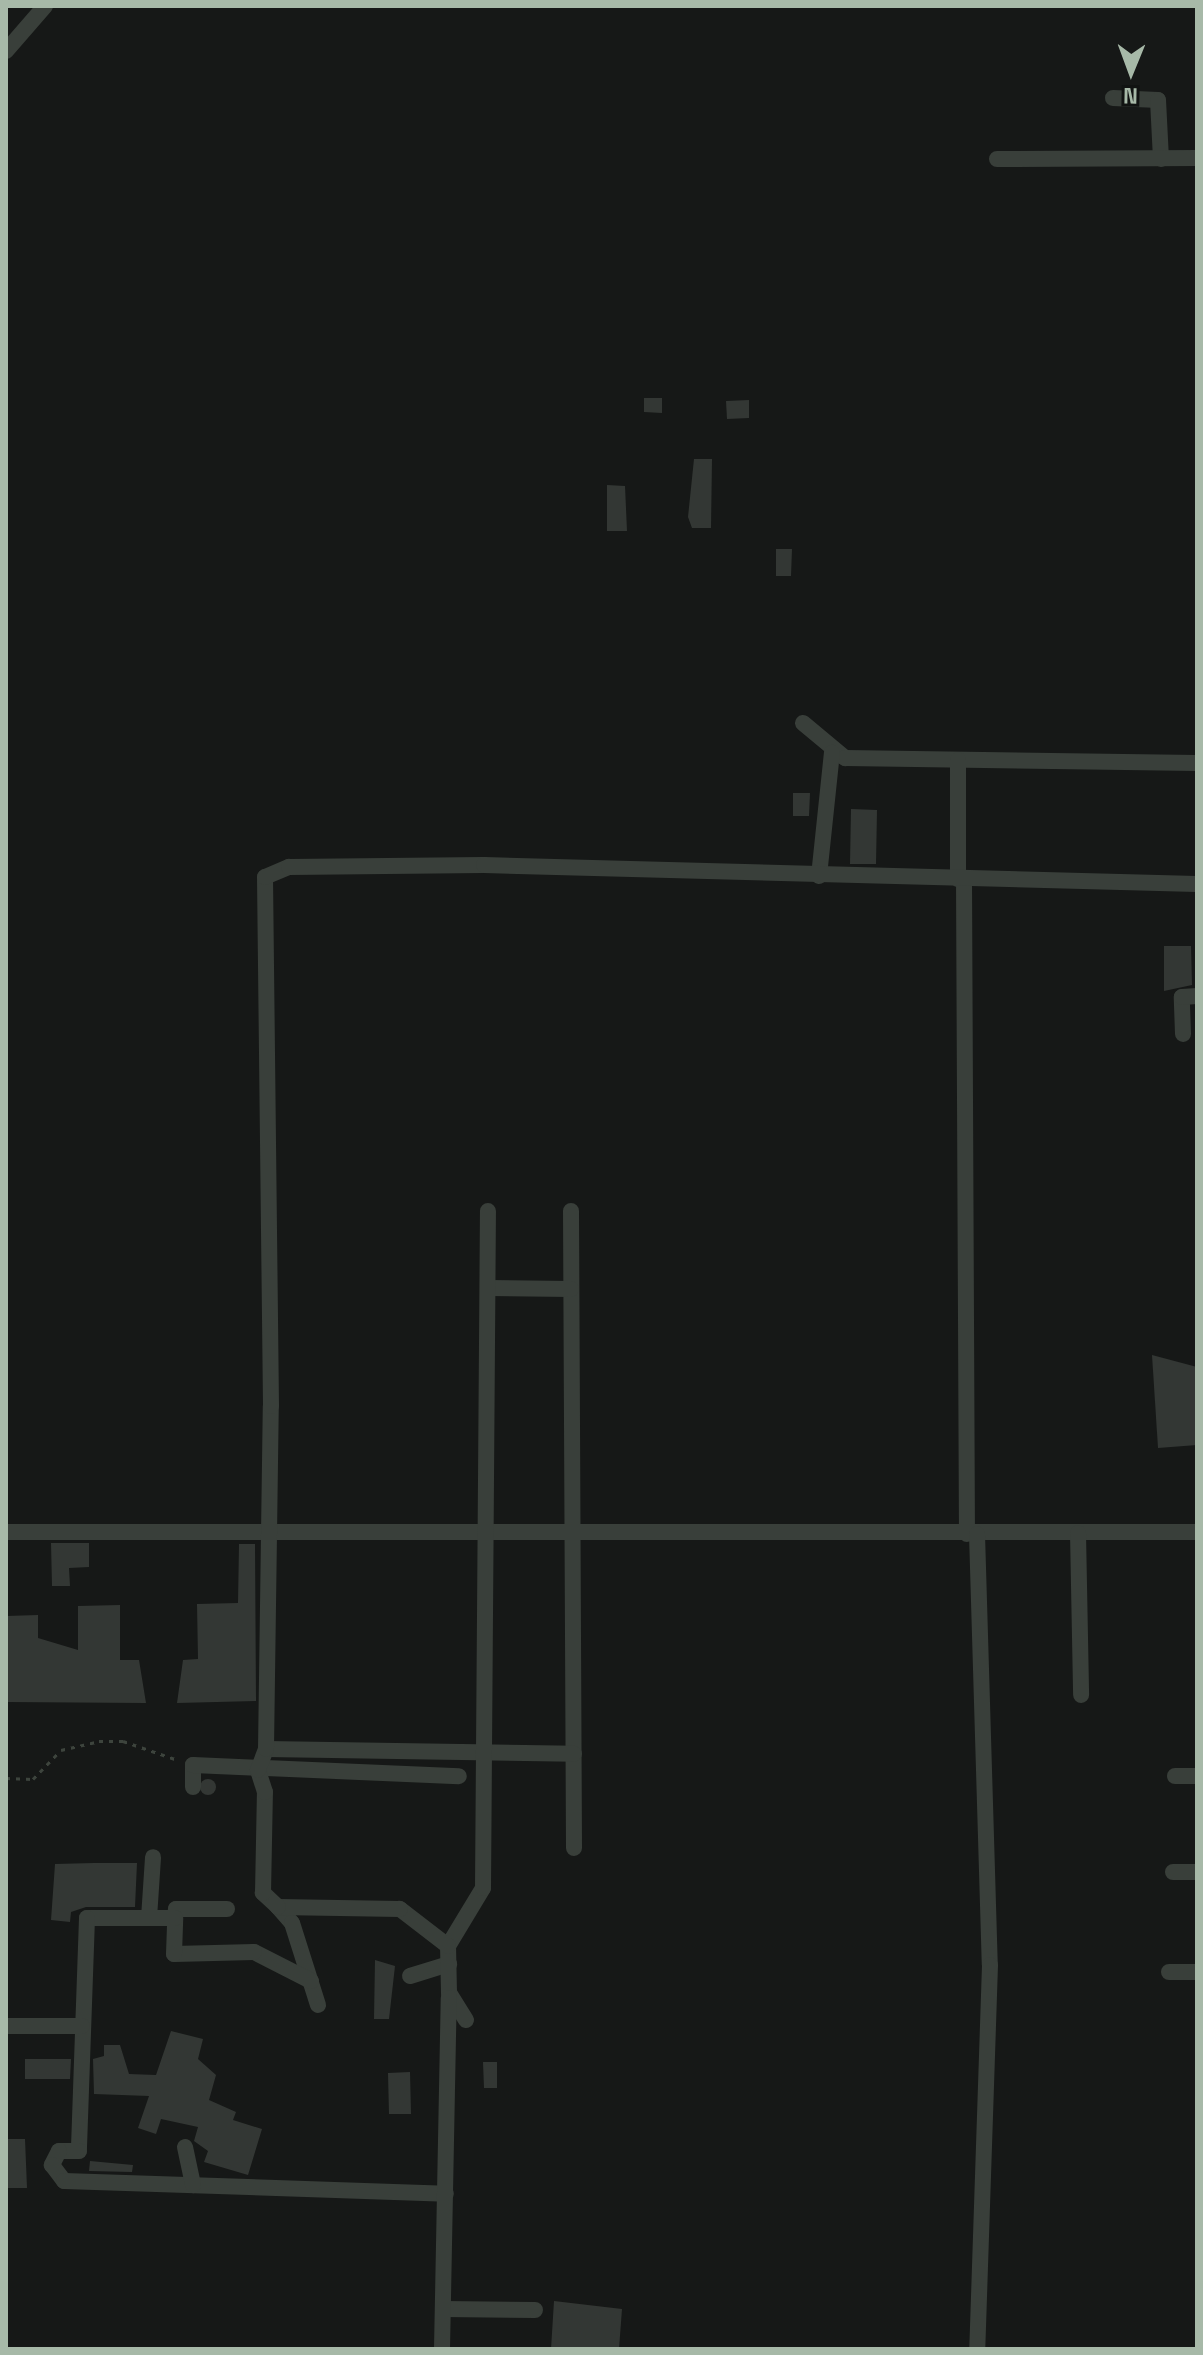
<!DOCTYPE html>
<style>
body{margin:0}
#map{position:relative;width:1203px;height:2355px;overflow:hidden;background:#161817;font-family:"Space Grotesk",sans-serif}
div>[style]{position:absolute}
.building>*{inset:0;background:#333734}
.round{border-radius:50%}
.path>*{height:3px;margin-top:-1.5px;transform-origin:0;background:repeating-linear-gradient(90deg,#3d443d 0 4px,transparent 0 10px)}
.street>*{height:16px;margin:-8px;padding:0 8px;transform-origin:8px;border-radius:8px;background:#393f3a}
span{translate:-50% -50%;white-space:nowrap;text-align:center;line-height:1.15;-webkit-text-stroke:6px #111312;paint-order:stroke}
.frame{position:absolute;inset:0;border:8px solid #a7b9a8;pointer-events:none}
.north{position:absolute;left:1091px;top:32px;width:80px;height:80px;-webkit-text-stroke:6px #111312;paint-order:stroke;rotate:181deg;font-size:22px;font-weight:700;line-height:32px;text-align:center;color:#a7b9a8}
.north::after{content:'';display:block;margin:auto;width:28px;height:36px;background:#a7b9a8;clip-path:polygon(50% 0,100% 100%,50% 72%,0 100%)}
</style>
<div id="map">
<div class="building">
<div style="clip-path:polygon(644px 398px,662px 398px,662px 413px,644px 412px)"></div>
<div style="clip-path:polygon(749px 400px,749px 418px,727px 419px,726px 401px)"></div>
<div style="clip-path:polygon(694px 459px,712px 459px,711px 528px,692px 528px,688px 517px)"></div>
<div style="clip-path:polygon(607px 485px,625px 486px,627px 531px,607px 531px)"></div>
<div style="clip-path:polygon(776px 549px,792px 549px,791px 576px,776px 576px)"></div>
<div style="clip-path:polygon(793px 793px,810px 793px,809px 816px,793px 816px)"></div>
<div style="clip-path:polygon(851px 809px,877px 810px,876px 864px,850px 864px)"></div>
<div style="clip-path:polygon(1164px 946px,1191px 946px,1192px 985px,1164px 991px)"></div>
<div style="clip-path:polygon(1152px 1355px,1197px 1367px,1197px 1445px,1158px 1448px)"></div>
<div style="clip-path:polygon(51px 1543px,89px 1543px,89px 1567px,69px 1568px,70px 1586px,52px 1586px)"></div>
<div style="clip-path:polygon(239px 1544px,255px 1544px,256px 1701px,177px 1703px,183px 1660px,198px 1659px,197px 1604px,238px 1603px)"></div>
<div style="clip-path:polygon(120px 1605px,120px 1660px,139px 1660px,146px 1703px,6px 1702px,6px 1616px,38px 1615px,38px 1638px,78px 1650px,78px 1606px)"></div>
<div class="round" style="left:200px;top:1779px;width:16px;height:16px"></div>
<div style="clip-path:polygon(94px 1863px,137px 1863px,135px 1907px,86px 1907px,71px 1912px,70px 1922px,51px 1920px,55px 1864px)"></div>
<div style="clip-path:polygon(375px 1960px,395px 1966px,389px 2019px,374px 2019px)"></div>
<div style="clip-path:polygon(171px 2031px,203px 2039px,198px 2059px,216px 2075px,209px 2100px,236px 2112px,233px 2120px,262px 2129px,248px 2175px,204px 2162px,208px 2151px,194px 2141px,198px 2127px,161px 2119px,156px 2134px,138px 2128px,149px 2096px,94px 2094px,93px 2059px,104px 2056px,104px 2045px,120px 2045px,129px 2074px,156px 2075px)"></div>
<div style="clip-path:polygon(25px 2059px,71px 2059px,70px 2079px,25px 2079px)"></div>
<div style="clip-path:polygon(483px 2062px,497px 2062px,497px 2088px,484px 2088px)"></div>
<div style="clip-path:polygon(410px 2072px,411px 2114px,389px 2114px,388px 2073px)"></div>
<div style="clip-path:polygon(6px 2139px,25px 2139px,27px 2188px,6px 2188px)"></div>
<div style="clip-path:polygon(90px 2161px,133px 2165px,132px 2172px,89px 2171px)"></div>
<div style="clip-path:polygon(554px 2301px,622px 2309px,619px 2349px,551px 2349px)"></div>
</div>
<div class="path">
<div style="left:6px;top:1778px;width:27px;rotate:2deg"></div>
<div style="left:33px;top:1779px;width:40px;rotate:-46deg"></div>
<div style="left:61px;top:1750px;width:39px;rotate:-13deg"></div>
<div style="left:99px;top:1741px;width:24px"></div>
<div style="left:123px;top:1741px;width:58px;rotate:19.1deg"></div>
</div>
<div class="street">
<div style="left:6px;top:51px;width:60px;rotate:-49.1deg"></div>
<div style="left:1113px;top:98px;width:45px;rotate:2.5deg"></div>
<div style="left:1158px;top:100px;width:59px;rotate:87.1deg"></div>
<div style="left:997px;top:159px;width:200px;rotate:-0.3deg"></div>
<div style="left:803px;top:723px;width:55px;rotate:39.8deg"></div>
<div style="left:845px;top:758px;width:352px;rotate:0.8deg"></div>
<div style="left:819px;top:876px;width:124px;rotate:-84deg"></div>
<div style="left:958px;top:879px;width:119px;rotate:-90deg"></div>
<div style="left:964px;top:879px;width:655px;rotate:89.74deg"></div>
<div style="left:1183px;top:1034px;width:37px;rotate:-92deg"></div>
<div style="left:1182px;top:997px;width:15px;rotate:-4deg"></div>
<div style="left:571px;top:1211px;width:637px;rotate:89.73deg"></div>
<div style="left:488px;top:1288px;width:83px;rotate:0.7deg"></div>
<div style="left:6px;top:1532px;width:1191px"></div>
<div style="left:1078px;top:1533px;width:162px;rotate:88.9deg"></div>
<div style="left:977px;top:1534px;width:431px;rotate:88.3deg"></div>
<div style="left:990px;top:1965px;width:384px;rotate:91.9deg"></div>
<div style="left:266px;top:1749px;width:308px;rotate:0.9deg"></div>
<div style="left:1175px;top:1776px;width:22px"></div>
<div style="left:193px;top:1787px;width:22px;rotate:-90deg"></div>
<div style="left:193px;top:1765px;width:266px;rotate:2.4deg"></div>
<div style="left:1173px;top:1872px;width:24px"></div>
<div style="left:278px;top:1907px;width:21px;rotate:49deg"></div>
<div style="left:292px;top:1923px;width:86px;rotate:72.4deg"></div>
<div style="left:149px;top:1918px;width:61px;rotate:-86.2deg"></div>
<div style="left:175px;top:1918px;width:9px;rotate:-84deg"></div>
<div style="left:176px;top:1909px;width:51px"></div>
<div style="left:448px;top:1946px;width:68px;rotate:-58.9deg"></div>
<div style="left:483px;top:1888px;width:677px;rotate:-89.58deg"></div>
<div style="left:1169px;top:1972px;width:28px"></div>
<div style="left:410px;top:1976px;width:41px;rotate:-17.1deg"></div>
<div style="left:311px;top:1981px;width:64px;rotate:-153deg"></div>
<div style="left:254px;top:1952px;width:80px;rotate:178.6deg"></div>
<div style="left:174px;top:1954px;width:36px;rotate:-88deg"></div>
<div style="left:175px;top:1918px;width:88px;rotate:180deg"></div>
<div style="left:87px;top:1918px;width:233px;rotate:92deg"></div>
<div style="left:79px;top:2151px;width:20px;rotate:180deg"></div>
<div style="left:59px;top:2151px;width:16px;rotate:117deg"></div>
<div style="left:52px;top:2165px;width:20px;rotate:53deg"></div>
<div style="left:64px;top:2181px;width:382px;rotate:1.9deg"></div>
<div style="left:466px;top:2020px;width:32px;rotate:-122deg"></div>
<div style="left:449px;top:1993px;width:47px;rotate:-91.2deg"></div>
<div style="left:448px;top:1946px;width:61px;rotate:-142.4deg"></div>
<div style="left:400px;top:1909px;width:122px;rotate:-179.1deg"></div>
<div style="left:278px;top:1907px;width:21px;rotate:-137deg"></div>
<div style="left:263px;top:1893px;width:101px;rotate:-88.9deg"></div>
<div style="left:265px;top:1792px;width:23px;rotate:-108deg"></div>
<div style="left:258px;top:1770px;width:22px;rotate:-69deg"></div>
<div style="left:266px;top:1749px;width:343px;rotate:-89.2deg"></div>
<div style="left:271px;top:1406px;width:529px;rotate:-90.65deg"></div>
<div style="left:265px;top:877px;width:26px;rotate:-23deg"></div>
<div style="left:289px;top:867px;width:195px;rotate:-0.6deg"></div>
<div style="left:484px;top:865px;width:713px;rotate:1.53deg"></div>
<div style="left:6px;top:2026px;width:76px"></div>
<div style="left:185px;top:2147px;width:39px;rotate:78deg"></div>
<div style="left:443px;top:2309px;width:92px;rotate:0.6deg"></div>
<div style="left:442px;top:2349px;width:351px;rotate:-88.9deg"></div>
</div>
<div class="frame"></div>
<div class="north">N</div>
</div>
